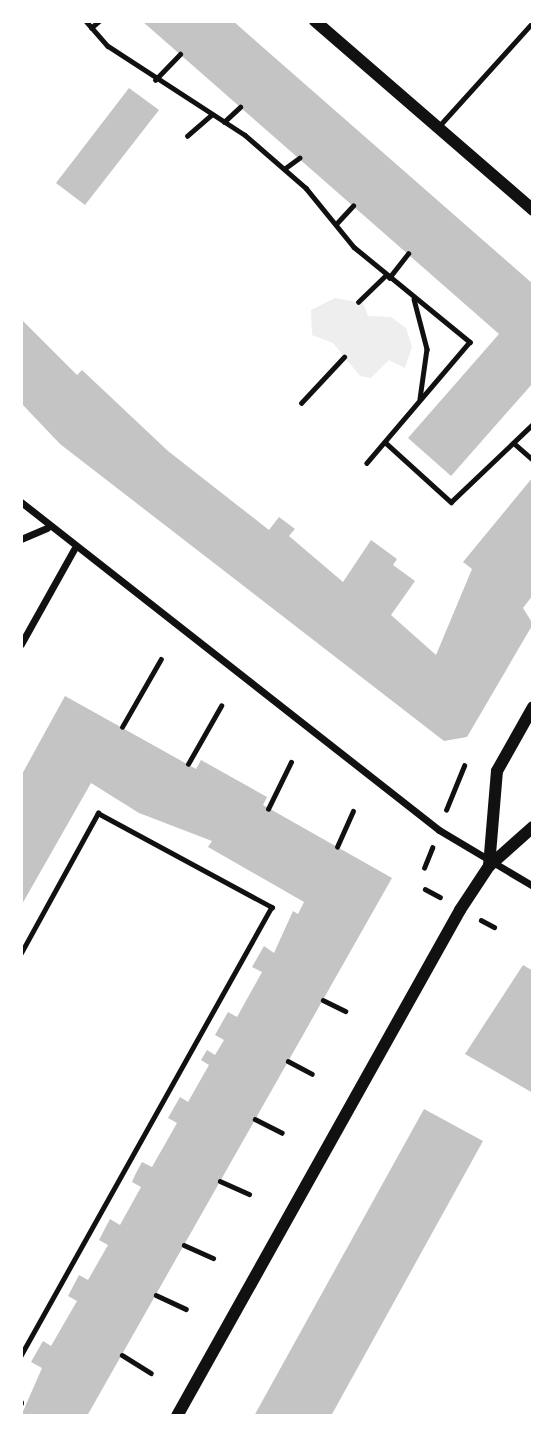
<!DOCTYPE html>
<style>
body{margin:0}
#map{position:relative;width:554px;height:1437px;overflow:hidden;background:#fff;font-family:Inter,sans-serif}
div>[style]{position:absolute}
.green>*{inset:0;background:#eee}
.building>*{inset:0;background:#c4c4c4}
.path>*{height:4.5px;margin:-2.25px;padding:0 2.25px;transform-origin:2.25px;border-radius:2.25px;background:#111}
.service>*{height:5px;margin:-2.5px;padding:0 2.5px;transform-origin:2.5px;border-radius:2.5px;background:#111}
.minor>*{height:7px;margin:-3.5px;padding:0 3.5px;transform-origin:3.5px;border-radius:3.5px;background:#111}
.tertiary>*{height:12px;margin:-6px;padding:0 6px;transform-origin:6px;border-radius:6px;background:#111}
span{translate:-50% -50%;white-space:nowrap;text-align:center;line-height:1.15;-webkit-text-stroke:5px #fff;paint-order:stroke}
.frame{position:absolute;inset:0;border:23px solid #fff;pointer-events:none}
</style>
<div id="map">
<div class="green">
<div style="clip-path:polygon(335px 298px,363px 303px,368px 316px,391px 317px,406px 328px,412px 347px,405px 368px,389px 360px,371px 378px,360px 376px,333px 343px,312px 335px,311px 310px)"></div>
</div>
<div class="building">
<div style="clip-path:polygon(142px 21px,233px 21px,533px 284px,533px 383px,451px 476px,408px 438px,499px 334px)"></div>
<div style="clip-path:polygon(129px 88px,159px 110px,85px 205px,56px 183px)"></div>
<div style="clip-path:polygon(21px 319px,77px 375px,82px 370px,168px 451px,269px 530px,279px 517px,295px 529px,289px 536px,343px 582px,371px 540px,397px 559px,393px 565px,415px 581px,391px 615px,436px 655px,472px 569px,463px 562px,533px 477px,533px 595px,523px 608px,533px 624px,467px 737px,444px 741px,60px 444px,21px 403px)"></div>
<div style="clip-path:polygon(65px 696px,196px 769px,201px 760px,267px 797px,263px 805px,392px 878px,87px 1416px,21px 1416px,42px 1368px,31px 1362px,43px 1341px,51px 1346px,77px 1301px,68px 1296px,79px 1275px,88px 1280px,108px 1245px,99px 1240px,110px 1219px,120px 1225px,141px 1187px,132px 1182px,136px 1173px,142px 1162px,152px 1167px,177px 1123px,168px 1118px,180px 1097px,188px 1102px,209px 1065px,201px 1060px,207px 1050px,215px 1055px,224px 1040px,215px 1035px,228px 1012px,237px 1017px,262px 972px,252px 967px,264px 946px,274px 953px,293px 911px,298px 914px,304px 902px,208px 847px,212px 841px,139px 813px,91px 783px,21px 906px,21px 776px)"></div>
<div style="clip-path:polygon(523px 965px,533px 971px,533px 1093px,465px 1054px)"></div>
<div style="clip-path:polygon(424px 1109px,483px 1141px,331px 1416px,254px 1416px)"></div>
</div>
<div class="path">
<div style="left:86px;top:21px;width:33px;rotate:49deg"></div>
<div style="left:108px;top:46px;width:163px;rotate:33deg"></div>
<div style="left:245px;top:135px;width:81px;rotate:41deg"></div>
<div style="left:306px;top:188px;width:76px;rotate:50.9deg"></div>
<div style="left:354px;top:247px;width:150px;rotate:39.3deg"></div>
<div style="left:470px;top:342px;width:159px;rotate:130.4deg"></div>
<div style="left:91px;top:28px;width:11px;rotate:-41deg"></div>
<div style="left:155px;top:80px;width:36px;rotate:-46deg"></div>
<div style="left:224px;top:122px;width:22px;rotate:-43deg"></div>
<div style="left:187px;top:136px;width:32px;rotate:-41deg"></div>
<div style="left:284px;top:169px;width:19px;rotate:-36deg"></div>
<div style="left:336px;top:224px;width:25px;rotate:-47deg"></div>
<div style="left:389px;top:278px;width:31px;rotate:-52deg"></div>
<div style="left:414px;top:299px;width:52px;rotate:75.4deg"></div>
<div style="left:427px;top:349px;width:50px;rotate:98deg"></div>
<div style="left:358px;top:302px;width:39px;rotate:-44deg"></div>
<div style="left:301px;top:403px;width:63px;rotate:-46.9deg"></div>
<div style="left:386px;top:443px;width:88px;rotate:42.2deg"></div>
<div style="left:451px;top:502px;width:113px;rotate:-43.6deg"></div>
<div style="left:516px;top:445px;width:23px;rotate:41deg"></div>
<div style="left:122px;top:727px;width:78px;rotate:-60.2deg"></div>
<div style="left:188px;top:764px;width:67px;rotate:-60.4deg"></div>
<div style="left:268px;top:809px;width:52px;rotate:-63.9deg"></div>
<div style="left:446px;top:810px;width:48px;rotate:-67.8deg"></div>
<div style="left:337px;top:847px;width:39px;rotate:-66deg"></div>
<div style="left:424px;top:868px;width:22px;rotate:-68deg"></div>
<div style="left:425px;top:889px;width:17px;rotate:28deg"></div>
<div style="left:481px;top:920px;width:15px;rotate:28deg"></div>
<div style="left:21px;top:953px;width:160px;rotate:-61.2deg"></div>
<div style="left:98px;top:813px;width:198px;rotate:28.4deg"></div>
<div style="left:272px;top:907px;width:514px;rotate:119.21deg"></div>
<div style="left:323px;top:1000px;width:25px;rotate:26deg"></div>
<div style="left:288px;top:1061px;width:27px;rotate:28deg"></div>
<div style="left:255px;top:1119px;width:30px;rotate:27deg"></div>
<div style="left:220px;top:1181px;width:32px;rotate:24deg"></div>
<div style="left:184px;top:1245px;width:32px;rotate:24deg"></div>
<div style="left:156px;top:1295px;width:33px;rotate:25deg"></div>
<div style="left:122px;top:1355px;width:34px;rotate:32deg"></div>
</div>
<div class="service">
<div style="left:439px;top:126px;width:140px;rotate:-47.9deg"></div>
<div style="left:21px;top:1402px;width:1px;rotate:90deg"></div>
</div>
<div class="minor">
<div style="left:21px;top:502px;width:531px;rotate:38.12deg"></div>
<div style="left:439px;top:830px;width:109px;rotate:30.8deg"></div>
<div style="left:21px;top:539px;width:28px;rotate:-23deg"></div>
<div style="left:21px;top:644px;width:109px;rotate:-60.8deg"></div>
</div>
<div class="tertiary">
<div style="left:315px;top:21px;width:289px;rotate:40.9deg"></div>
<div style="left:489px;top:866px;width:95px;rotate:-85.2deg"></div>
<div style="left:497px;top:771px;width:73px;rotate:-60.6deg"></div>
<div style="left:177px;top:1416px;width:580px;rotate:-60.78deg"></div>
<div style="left:460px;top:910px;width:53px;rotate:-56.6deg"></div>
<div style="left:489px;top:866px;width:59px;rotate:-41.6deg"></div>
</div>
<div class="frame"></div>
</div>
